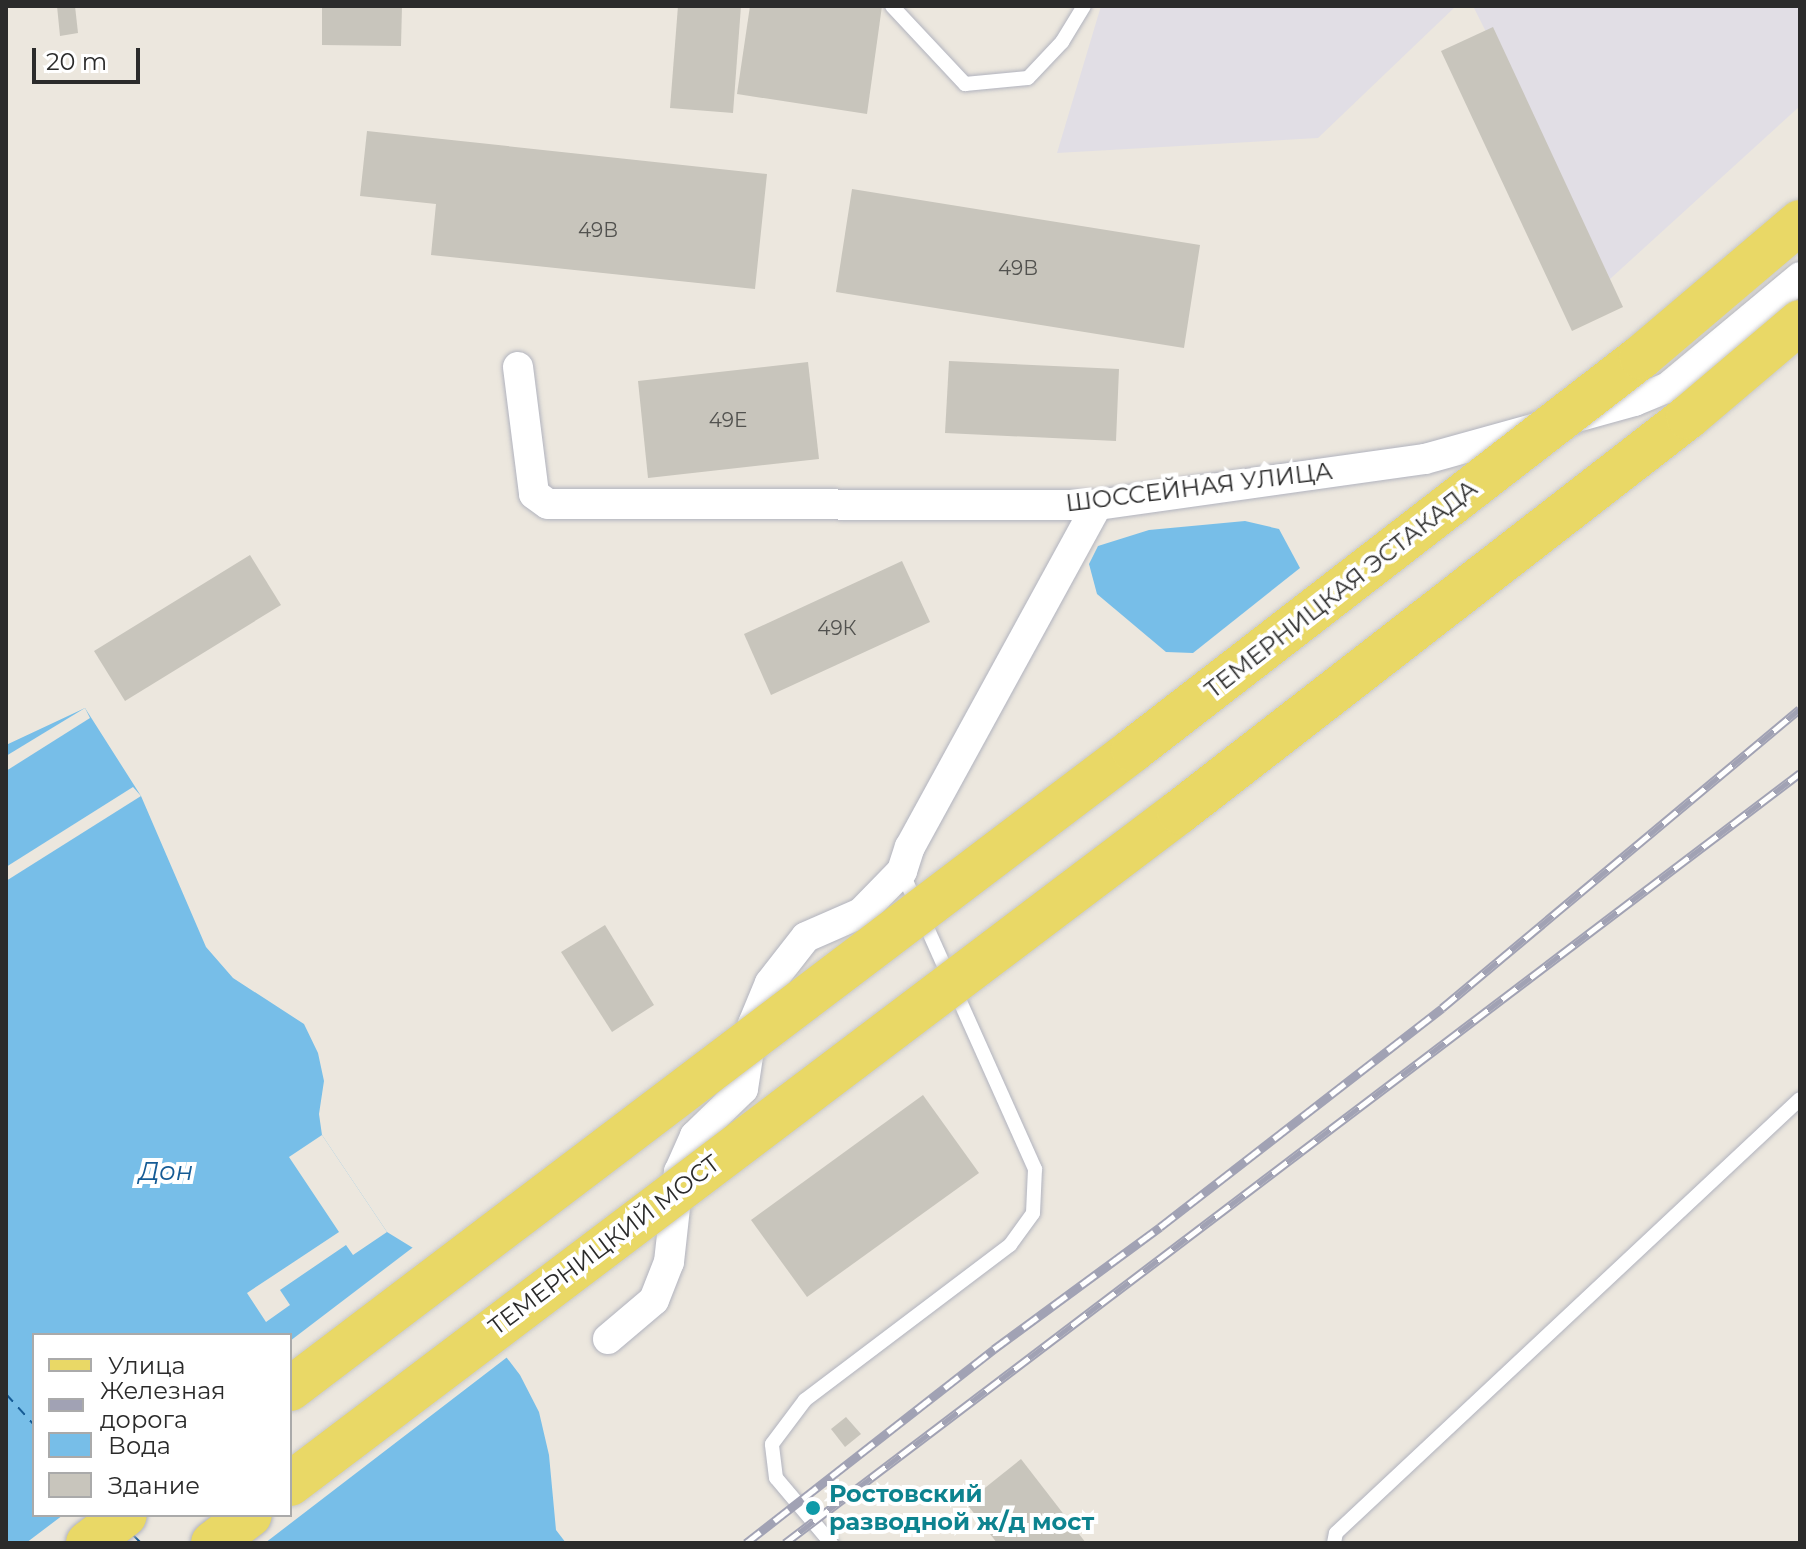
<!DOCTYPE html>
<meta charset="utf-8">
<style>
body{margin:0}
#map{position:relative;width:1806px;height:1549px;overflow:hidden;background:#ece7de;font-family:Montserrat,sans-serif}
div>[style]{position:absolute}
.industrial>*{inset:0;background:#e1dee5}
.water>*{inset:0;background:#77bee8}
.pier>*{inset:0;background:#ece7de}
.ferry>*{height:2px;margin-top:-1px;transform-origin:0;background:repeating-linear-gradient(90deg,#155b95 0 10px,transparent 0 18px)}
.building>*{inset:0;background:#c8c5bc}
.roads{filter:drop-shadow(0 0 2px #b1b3be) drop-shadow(0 0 2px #b1b3be)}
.lane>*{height:14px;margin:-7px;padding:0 7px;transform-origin:7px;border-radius:7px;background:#fff}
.street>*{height:30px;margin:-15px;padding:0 15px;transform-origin:15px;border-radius:15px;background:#fff}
.primary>*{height:44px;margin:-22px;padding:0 22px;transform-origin:22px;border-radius:22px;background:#e9d866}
.rail>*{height:9px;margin-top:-4.5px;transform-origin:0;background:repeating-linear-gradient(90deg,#fff 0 18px,#a1a2b4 0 36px);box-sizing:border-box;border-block:2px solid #a1a2b4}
.bridges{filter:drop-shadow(0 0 2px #c8c8c8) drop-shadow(0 0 2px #c8c8c8)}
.primary-bridge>*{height:44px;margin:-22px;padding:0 22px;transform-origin:22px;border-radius:22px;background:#e9d866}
.dots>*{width:22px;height:22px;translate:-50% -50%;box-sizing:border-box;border:4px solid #fff;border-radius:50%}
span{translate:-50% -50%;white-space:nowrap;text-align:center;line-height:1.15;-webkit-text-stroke:8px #fff;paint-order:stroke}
.number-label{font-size:20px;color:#52524f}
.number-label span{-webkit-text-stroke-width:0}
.street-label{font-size:24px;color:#2b2b2b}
.culture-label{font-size:24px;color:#0d838f;font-weight:700}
.left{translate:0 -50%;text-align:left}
.water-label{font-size:26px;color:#155b95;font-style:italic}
.frame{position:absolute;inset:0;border:8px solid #2b2b2b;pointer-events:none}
.legend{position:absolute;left:32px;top:1333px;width:260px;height:184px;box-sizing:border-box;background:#fff;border:2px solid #aaa;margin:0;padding:10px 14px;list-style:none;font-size:24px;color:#2b2b2b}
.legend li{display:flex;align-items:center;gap:16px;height:40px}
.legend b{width:40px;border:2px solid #aaa}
.scale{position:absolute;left:32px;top:48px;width:108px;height:36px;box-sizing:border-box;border:4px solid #2b2b2b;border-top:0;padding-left:10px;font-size:24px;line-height:28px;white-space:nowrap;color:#2b2b2b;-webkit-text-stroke:6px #fff;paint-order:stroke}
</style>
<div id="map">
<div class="industrial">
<div style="clip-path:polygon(1101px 6px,1456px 6px,1318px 138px,1057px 153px)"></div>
<div style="clip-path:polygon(1473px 6px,1800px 6px,1800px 106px,1610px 279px)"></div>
</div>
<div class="water">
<div style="clip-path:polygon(1245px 521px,1279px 529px,1300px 568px,1193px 653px,1166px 652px,1097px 594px,1089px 564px,1098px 546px,1149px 530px)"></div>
<div style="clip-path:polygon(evenodd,85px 708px,141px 796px,206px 947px,233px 978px,304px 1024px,318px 1053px,324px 1081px,319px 1114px,322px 1135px,387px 1232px,431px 1259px,520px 1375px,539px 1412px,549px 1455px,556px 1530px,566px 1543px,6px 1543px,6px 745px,85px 708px,34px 1335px,290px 1335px,290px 1515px,34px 1515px,34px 1335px)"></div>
</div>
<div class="pier">
<div style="clip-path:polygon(85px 708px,90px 718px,6px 771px,6px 756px)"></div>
<div style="clip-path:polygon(133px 787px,141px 796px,6px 881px,6px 867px)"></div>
<div style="clip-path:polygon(322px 1135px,387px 1232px,353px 1255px,346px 1245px,280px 1290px,290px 1305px,266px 1322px,247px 1293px,339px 1232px,289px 1157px)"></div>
<div style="clip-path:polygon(416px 1245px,434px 1256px,510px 1355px,265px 1543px,26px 1543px,63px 1515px,290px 1515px,290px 1341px)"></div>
</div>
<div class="ferry">
<div style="left:6px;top:1394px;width:42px;rotate:47.9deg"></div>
<div style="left:133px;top:1535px;width:11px;rotate:45deg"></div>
</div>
<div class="building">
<div style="clip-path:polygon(57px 6px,75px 6px,78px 33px,60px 36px)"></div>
<div style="clip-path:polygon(322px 6px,402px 6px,401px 46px,322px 45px)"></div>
<div style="clip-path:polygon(678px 6px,741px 6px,733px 113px,670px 108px)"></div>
<div style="clip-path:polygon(750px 6px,882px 6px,867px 114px,737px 94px)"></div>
<div style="clip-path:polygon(1493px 27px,1623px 307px,1572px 331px,1441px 51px)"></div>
<div style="clip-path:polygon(367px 131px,767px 174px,755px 289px,431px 255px,436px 204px,360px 196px)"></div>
<div style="clip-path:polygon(852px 189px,1200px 245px,1184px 348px,836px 292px)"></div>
<div style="clip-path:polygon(949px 361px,1119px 369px,1116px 441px,945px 433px)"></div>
<div style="clip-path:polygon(808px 362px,819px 459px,648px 478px,638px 381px)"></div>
<div style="clip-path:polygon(250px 555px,281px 605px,125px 701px,94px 651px)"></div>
<div style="clip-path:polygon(902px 561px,930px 622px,771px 695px,744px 634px)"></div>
<div style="clip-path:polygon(605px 925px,654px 1005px,612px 1032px,561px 952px)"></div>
<div style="clip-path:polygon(923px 1095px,979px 1173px,807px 1297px,751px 1220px)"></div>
<div style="clip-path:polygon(846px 1417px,861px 1434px,845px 1447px,831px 1429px)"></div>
<div style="clip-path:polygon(1021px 1459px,1086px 1543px,997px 1543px,966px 1503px)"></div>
</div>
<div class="roads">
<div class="lane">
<div style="left:892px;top:6px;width:107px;rotate:46.9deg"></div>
<div style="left:965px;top:84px;width:63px;rotate:-5.4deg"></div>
<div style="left:1028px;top:78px;width:50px;rotate:-46.6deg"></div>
<div style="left:1062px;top:42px;width:42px;rotate:-58.6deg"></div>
<div style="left:831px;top:1543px;width:85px;rotate:-130.2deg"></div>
<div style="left:776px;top:1478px;width:34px;rotate:-97deg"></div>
<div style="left:772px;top:1444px;width:55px;rotate:-53.1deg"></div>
<div style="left:805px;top:1400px;width:257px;rotate:-37.1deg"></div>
<div style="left:1010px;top:1245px;width:39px;rotate:-54deg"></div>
<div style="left:1033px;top:1213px;width:44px;rotate:-87.4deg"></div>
<div style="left:1035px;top:1169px;width:326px;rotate:-114.1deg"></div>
<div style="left:1334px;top:1543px;width:10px;rotate:-79deg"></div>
<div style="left:1336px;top:1533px;width:635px;rotate:-43.09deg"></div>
</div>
<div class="street">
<div style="left:518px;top:367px;width:128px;rotate:82.8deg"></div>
<div style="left:534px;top:494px;width:17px;rotate:36deg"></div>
<div style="left:548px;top:504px;width:549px;rotate:0.1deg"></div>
<div style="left:1097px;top:505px;width:331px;rotate:-8deg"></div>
<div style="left:1425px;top:459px;width:217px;rotate:-15.5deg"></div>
<div style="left:1634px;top:401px;width:35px;rotate:-22deg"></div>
<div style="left:1667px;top:388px;width:173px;rotate:-39.8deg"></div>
<div style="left:608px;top:1339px;width:60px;rotate:-40.3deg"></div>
<div style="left:654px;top:1300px;width:41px;rotate:-68.5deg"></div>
<div style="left:669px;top:1262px;width:91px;rotate:-83.7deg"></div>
<div style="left:679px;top:1172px;width:39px;rotate:-66deg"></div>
<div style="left:695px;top:1136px;width:67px;rotate:-44.4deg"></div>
<div style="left:743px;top:1089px;width:66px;rotate:-81.3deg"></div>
<div style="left:753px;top:1024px;width:44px;rotate:-67.5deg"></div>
<div style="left:770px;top:983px;width:58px;rotate:-52deg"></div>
<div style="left:806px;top:937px;width:60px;rotate:-23.6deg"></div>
<div style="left:861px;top:913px;width:59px;rotate:-45.7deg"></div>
<div style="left:902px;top:871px;width:25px;rotate:-72deg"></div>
<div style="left:910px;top:847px;width:390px;rotate:-61.3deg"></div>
</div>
<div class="primary">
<div style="left:88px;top:1543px;width:46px;rotate:-37.1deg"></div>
<div style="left:213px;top:1543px;width:46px;rotate:-37.1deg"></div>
</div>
</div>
<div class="rail">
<div style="left:746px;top:1543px;width:315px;rotate:-38deg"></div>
<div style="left:994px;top:1349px;width:206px;rotate:-36.3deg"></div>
<div style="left:1160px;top:1227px;width:357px;rotate:-37.8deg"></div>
<div style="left:1442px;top:1008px;width:466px;rotate:-39.9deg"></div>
<div style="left:785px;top:1543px;width:1274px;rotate:-37.18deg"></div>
</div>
<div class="bridges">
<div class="primary-bridge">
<div style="left:290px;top:1389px;width:1058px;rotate:-37.16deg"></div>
<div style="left:1133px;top:750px;width:642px;rotate:-37.73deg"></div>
<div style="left:1641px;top:357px;width:209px;rotate:-40.3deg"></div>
<div style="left:290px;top:1484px;width:1114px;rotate:-37.09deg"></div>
<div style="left:1179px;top:812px;width:644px;rotate:-37.81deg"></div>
<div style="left:1688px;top:417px;width:147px;rotate:-40.3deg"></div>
</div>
</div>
<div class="dots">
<div style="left:813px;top:1508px;background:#0f9aa8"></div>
</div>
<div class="number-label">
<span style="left:598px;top:230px">49В</span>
<span style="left:1018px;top:268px">49В</span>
<span style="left:728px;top:420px">49Е</span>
<span style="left:837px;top:628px">49К</span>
</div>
<div class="street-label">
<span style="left:1199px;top:487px;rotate:-7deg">ШОССЕЙНАЯ УЛИЦА</span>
<span style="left:1341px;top:589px;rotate:-38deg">ТЕМЕРНИЦКАЯ ЭСТАКАДА</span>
<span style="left:604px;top:1245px;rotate:-37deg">ТЕМЕРНИЦКИЙ МОСТ</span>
</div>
<div class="culture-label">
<span class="left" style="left:829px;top:1508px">Ростовский<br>разводной ж/д мост</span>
</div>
<div class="water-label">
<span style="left:166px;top:1172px">Дон</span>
</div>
<div class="frame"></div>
<ul class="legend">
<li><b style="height:10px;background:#e9d866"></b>Улица</li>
<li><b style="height:10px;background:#a1a2b4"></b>Железная дорога</li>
<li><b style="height:22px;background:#77bee8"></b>Вода</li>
<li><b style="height:22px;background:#c8c5bc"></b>Здание</li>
</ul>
<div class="scale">20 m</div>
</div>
